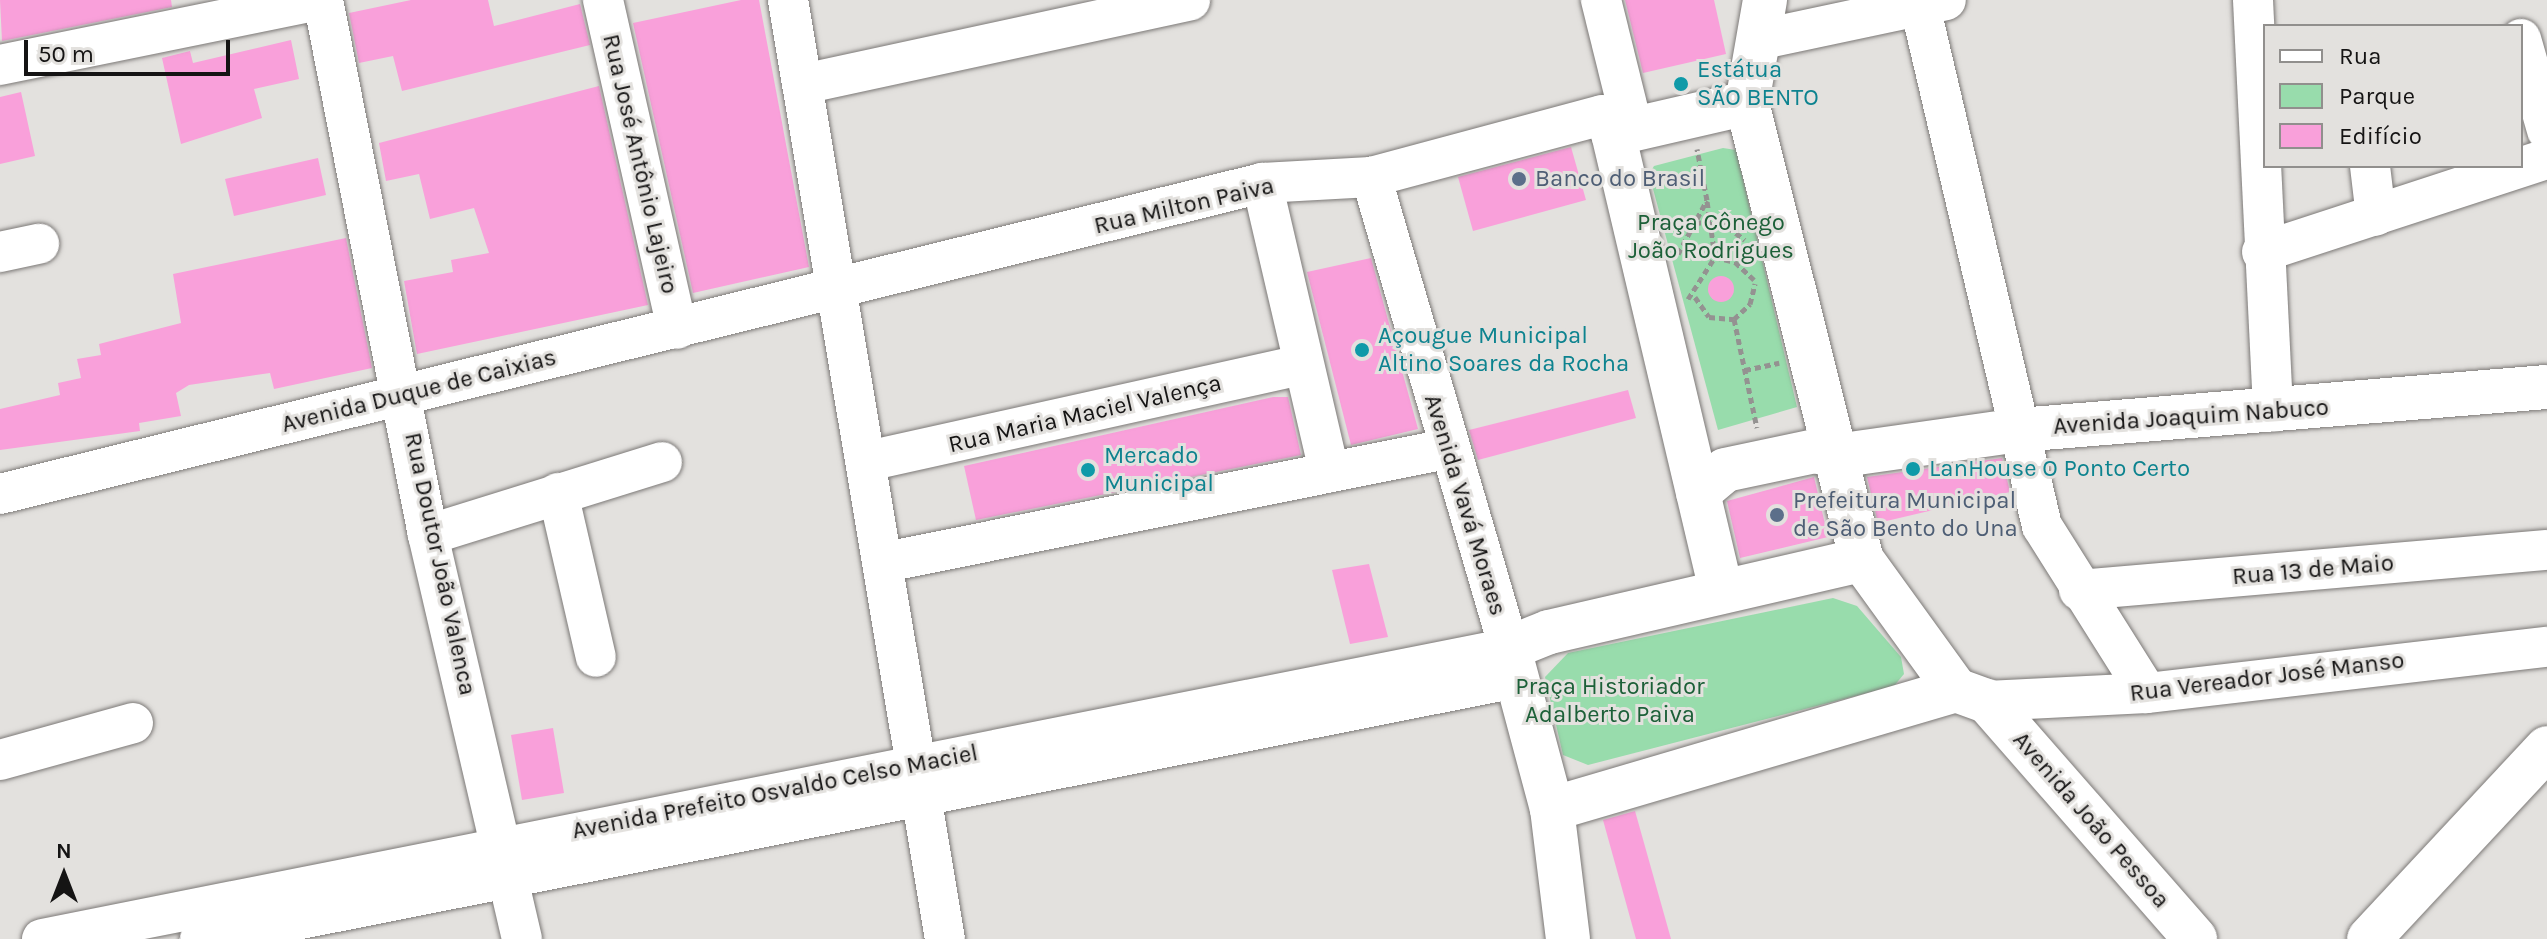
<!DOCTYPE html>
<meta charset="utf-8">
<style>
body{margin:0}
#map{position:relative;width:2547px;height:939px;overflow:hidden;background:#e3e1de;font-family:Karla,sans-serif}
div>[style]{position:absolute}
.green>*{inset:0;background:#98dcac}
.building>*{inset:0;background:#f9a0da}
.round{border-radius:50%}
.path>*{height:5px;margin-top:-2.5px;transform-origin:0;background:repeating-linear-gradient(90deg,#949291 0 6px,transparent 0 10px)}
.roads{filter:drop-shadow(0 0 2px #7c7977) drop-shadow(0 0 2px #7c7977)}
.minor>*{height:40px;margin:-20px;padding:0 20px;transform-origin:20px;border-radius:20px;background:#fff}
.major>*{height:44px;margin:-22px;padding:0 22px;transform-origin:22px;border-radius:22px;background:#fff}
.dots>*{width:22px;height:22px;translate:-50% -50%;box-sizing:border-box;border:4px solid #e3e1de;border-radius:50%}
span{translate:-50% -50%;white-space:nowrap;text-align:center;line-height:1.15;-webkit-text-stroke:6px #e3e1de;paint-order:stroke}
.culture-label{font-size:24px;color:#0d838f}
.left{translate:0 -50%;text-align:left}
.street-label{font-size:24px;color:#151414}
.service-label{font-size:24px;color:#4e5e75}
.park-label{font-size:24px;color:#1c6038}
.legend{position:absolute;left:2263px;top:24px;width:260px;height:144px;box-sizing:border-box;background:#e3e1de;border:2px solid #918f8d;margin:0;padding:10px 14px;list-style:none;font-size:24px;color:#151414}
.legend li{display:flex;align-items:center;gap:16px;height:40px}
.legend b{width:40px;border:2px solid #918f8d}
.north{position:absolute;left:24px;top:835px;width:80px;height:80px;-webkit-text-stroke:6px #e3e1de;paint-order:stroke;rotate:0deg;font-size:22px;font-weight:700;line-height:32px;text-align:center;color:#151414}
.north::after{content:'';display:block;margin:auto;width:28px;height:36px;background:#151414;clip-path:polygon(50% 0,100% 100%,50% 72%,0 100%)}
.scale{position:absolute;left:24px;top:40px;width:206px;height:36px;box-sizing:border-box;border:4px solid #151414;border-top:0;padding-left:10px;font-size:24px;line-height:28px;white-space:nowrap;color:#151414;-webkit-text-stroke:6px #e3e1de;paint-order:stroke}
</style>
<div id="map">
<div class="green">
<div style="clip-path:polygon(1723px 148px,1736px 150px,1797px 407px,1718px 430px,1649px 174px,1654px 166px)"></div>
<div style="clip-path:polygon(1833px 598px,1857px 606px,1901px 657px,1904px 674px,1894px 686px,1588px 765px,1563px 755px,1545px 677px,1568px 653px)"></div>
</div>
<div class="building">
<div style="clip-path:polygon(0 0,171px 0,172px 7px,2px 41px)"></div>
<div style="clip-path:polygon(411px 0,488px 0,494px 26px,580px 4px,590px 45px,402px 91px,393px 56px,359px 63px,349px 13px)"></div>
<div style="clip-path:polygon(741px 0,759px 0,809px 267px,693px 293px,633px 23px)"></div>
<div style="clip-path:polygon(1625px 0,1714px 0,1726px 54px,1643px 73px)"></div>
<div style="clip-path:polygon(291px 40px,299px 79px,254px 89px,262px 118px,181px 144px,162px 58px,190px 51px,193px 63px)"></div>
<div style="clip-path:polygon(599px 86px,648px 305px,417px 354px,404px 281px,453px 272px,451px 260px,489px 253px,474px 208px,430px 219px,419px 174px,386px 181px,379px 143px)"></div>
<div style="clip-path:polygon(21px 92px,35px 156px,0 164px,0 97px)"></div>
<div style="clip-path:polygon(1571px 147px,1586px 200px,1473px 231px,1458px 177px)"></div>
<div style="clip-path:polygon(318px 158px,326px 195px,234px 216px,225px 179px)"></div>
<div style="clip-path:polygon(346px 238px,372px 368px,274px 389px,270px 373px,189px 385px,176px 393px,181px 416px,139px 423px,140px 431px,0 450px,0 409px,60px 395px,58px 383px,81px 378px,77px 359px,101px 355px,99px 344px,181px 323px,173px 274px)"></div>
<div style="clip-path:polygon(1371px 258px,1418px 429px,1351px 445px,1307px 272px)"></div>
<div class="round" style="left:1708px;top:276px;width:26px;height:26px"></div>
<div style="clip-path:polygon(1628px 390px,1636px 418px,1478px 460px,1469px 430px)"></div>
<div style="clip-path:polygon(1273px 397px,1288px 397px,1301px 455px,976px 520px,964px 466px)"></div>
<div style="clip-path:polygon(2002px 458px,2010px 492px,1878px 523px,1867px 477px)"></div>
<div style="clip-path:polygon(1814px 477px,1828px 537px,1740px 558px,1727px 501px)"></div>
<div style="clip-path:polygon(1369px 564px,1388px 637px,1350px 644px,1332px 570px)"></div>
<div style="clip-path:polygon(553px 728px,564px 793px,522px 800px,511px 735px)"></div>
<div style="clip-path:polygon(1635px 811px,1671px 939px,1636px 939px,1603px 820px)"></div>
</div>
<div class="path">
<div style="left:1695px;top:223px;width:25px;rotate:-5deg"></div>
<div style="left:1720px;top:221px;width:31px;rotate:37deg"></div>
<div style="left:1678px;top:254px;width:61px;rotate:-61.8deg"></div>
<div style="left:1707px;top:200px;width:52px;rotate:-101.1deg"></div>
<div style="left:1715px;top:257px;width:21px;rotate:14deg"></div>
<div style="left:1735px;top:262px;width:26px;rotate:43deg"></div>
<div style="left:1695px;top:297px;width:24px;rotate:55deg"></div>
<div style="left:1709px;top:317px;width:25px;rotate:5deg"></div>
<div style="left:1734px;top:319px;width:22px;rotate:-43deg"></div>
<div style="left:1750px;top:304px;width:21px;rotate:-76deg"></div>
<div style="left:1688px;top:299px;width:50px;rotate:-57.3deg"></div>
<div style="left:1715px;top:257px;width:57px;rotate:-98.1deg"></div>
<div style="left:1734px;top:319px;width:111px;rotate:78.1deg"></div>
<div style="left:1745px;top:370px;width:35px;rotate:-12deg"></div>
</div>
<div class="roads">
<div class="minor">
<div style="left:323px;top:0;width:545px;rotate:78.9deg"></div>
<div style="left:428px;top:535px;width:415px;rotate:76.9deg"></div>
<div style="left:603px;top:0;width:337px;rotate:77.3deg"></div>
<div style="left:788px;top:0;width:952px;rotate:80.51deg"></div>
<div style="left:1601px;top:0;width:133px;rotate:76.1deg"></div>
<div style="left:2253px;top:0;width:412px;rotate:87.2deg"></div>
<div style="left:1920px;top:6px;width:534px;rotate:76.8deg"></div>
<div style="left:2042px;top:526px;width:197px;rotate:57.8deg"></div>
<div style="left:2521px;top:39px;width:95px;rotate:74.1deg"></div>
<div style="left:1758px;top:40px;width:192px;rotate:-12deg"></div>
<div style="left:0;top:65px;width:326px;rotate:-11.5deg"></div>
<div style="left:803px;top:84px;width:396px;rotate:-12.2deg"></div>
<div style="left:2370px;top:166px;width:50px;rotate:83.2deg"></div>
<div style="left:1262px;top:183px;width:297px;rotate:76.9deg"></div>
<div style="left:0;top:252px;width:40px;rotate:-12deg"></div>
<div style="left:2262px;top:252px;width:300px;rotate:-18.1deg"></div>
<div style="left:868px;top:461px;width:444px;rotate:-12.5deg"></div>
<div style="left:558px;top:493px;width:168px;rotate:77deg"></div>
<div style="left:0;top:494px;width:1300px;rotate:-13.84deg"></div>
<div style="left:1262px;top:183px;width:109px;rotate:-3.2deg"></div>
<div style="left:1371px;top:177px;width:239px;rotate:-15deg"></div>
<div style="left:1602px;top:115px;width:22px;rotate:60deg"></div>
<div style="left:428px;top:535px;width:245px;rotate:-17.3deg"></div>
<div style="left:886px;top:562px;width:571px;rotate:-11.41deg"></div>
<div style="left:2079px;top:590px;width:470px;rotate:-4.9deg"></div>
<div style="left:1987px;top:701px;width:160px;rotate:-2.9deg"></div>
<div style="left:2147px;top:693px;width:403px;rotate:-6.6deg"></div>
<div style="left:0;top:760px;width:138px;rotate:-15.5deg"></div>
<div style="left:42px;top:939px;width:1496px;rotate:-11.22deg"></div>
<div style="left:1509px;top:648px;width:491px;rotate:-106.3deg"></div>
<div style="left:200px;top:939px;width:1342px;rotate:-11.22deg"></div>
</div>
<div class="major">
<div style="left:1765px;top:0;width:105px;rotate:99.9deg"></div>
<div style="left:1747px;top:103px;width:471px;rotate:75.9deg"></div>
<div style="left:1862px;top:560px;width:160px;rotate:54.1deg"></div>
<div style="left:1956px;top:690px;width:33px;rotate:20deg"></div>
<div style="left:1987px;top:701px;width:316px;rotate:48.8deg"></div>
<div style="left:1698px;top:493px;width:35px;rotate:-40deg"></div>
<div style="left:1725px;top:470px;width:92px;rotate:-11.9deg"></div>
<div style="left:1815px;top:451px;width:22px;rotate:13deg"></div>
<div style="left:1836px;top:456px;width:185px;rotate:-8.1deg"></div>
<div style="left:2019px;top:430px;width:530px;rotate:-4.66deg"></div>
<div style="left:1721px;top:590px;width:469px;rotate:-103.3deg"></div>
<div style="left:1613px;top:134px;width:138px;rotate:-13deg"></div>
<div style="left:1552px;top:809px;width:421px;rotate:-16.4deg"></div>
<div style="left:1568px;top:939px;width:131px;rotate:-97deg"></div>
<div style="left:1552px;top:809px;width:167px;rotate:-105deg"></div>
<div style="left:1509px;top:648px;width:43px;rotate:-21.8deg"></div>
<div style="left:1549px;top:632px;width:321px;rotate:-13deg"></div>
<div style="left:2369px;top:939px;width:261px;rotate:-47deg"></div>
</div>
</div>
<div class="dots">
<div style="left:1681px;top:84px;background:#0f9aa8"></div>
<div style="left:1519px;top:179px;background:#5c6f8a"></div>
<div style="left:1362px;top:350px;background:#0f9aa8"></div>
<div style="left:1913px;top:469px;background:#0f9aa8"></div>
<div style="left:1088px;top:470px;background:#0f9aa8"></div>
<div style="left:1777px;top:515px;background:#5c6f8a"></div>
</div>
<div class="culture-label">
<span class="left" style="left:1697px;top:84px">Estátua<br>SÃO BENTO</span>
<span class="left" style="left:1378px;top:350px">Açougue Municipal<br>Altino Soares da Rocha</span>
<span class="left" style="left:1104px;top:470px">Mercado<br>Municipal</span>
<span class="left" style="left:1929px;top:469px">LanHouse O Ponto Certo</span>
</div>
<div class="street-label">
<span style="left:640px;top:164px;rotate:77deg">Rua José Antônio Lajeiro</span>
<span style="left:1184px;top:206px;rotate:-13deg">Rua Milton Paiva</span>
<span style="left:419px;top:391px;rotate:-14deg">Avenida Duque de Caixias</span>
<span style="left:1085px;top:414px;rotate:-13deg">Rua Maria Maciel Valença</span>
<span style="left:2191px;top:417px;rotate:-4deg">Avenida Joaquim Nabuco</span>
<span style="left:1465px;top:505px;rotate:73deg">Avenida Vavá Moraes</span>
<span style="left:440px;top:564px;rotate:78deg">Rua Doutor João Valenca</span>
<span style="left:2313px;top:570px;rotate:-5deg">Rua 13 de Maio</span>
<span style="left:2267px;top:677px;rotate:-7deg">Rua Vereador José Manso</span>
<span style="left:775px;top:792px;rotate:-11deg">Avenida Prefeito Osvaldo Celso Maciel</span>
<span style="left:2091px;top:820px;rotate:49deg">Avenida João Pessoa</span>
</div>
<div class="service-label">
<span class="left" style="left:1535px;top:179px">Banco do Brasil</span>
<span class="left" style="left:1793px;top:515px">Prefeitura Municipal<br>de São Bento do Una</span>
</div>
<div class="park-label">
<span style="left:1711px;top:237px">Praça Cônego<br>João Rodrigues</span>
<span style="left:1610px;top:701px">Praça Historiador<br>Adalberto Paiva</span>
</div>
<ul class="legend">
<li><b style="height:10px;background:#fff"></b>Rua</li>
<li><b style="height:22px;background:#98dcac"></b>Parque</li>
<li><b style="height:22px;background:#f9a0da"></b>Edifício</li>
</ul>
<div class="north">N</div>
<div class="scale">50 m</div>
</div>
